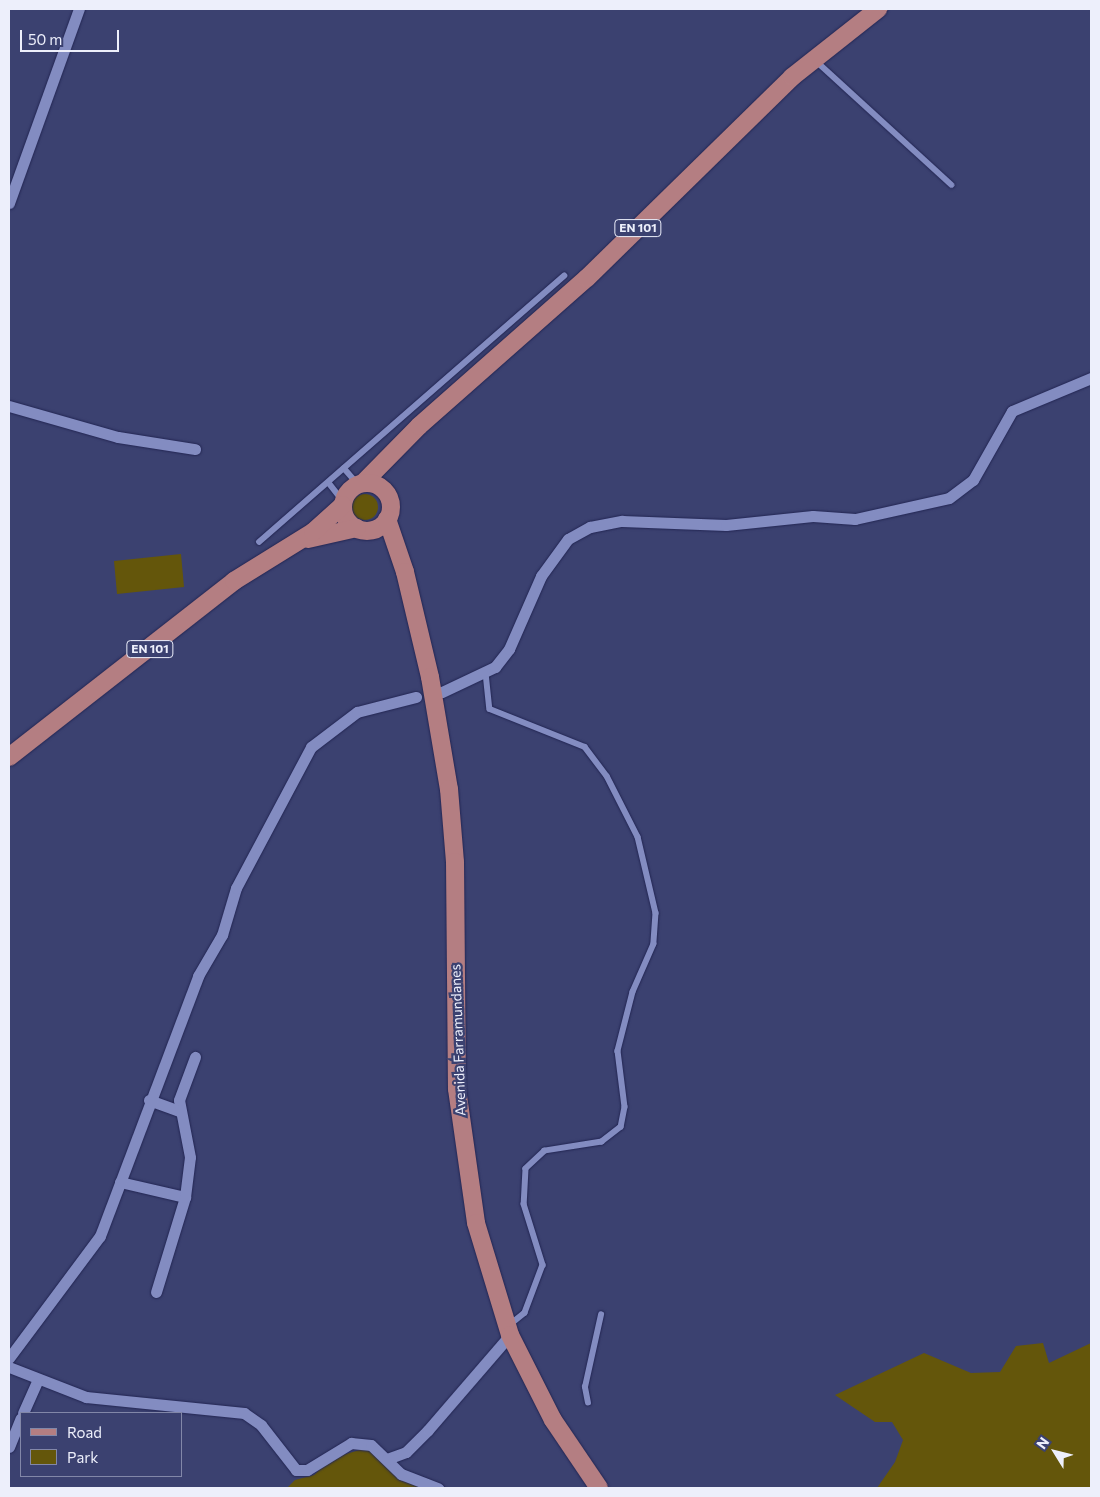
<!DOCTYPE html>
<style>
body{margin:0}
#map{position:relative;width:1100px;height:1497px;overflow:hidden;background:#3b4170;font-family:Commissioner,sans-serif}
div>[style]{position:absolute}
.green>*{inset:0;background:#64560b}
.round{border-radius:50%}
.roads{filter:drop-shadow(0 0 1px #232653) drop-shadow(0 0 1px #232653)}
.lane>*{height:5.5px;margin:-2.75px;padding:0 2.75px;transform-origin:2.75px;border-radius:2.75px;background:#838cc1}
.street>*{height:11px;margin:-5.5px;padding:0 5.5px;transform-origin:5.5px;border-radius:5.5px;background:#838cc1}
.primary>*{height:18px;margin:-9px;padding:0 9px;transform-origin:9px;border-radius:9px;background:#b47e82}
.primary>.ring{margin:-9px;padding:0;box-sizing:content-box;background:none;border:18px solid #b47e82;border-radius:50%}
span{translate:-50% -50%;white-space:nowrap;text-align:center;line-height:1.15;-webkit-text-stroke:4.5px #3b4170;paint-order:stroke}
.shield-label span{padding:1px 4px;background:#3b4170;border:1px solid;border-radius:4px;-webkit-text-stroke-width:0}
.shield-label{font-size:12px;color:#edeffb;font-weight:700}
.street-label{font-size:14px;color:#edeffb}
.frame{position:absolute;inset:0;border:10px solid #edeffb;pointer-events:none}
.legend{position:absolute;left:20px;top:1412px;width:162px;height:65px;box-sizing:border-box;background:#3b4170;border:1px solid #8287a8;margin:0;padding:6px 9px;list-style:none;font-size:15px;color:#edeffb}
.legend li{display:flex;align-items:center;gap:10px;height:25px}
.legend b{width:25px;border:1px solid #8287a8}
.north{position:absolute;left:1030px;top:1427px;width:50px;height:50px;-webkit-text-stroke:4px #3b4170;paint-order:stroke;rotate:306deg;font-size:14px;font-weight:700;line-height:20px;text-align:center;color:#edeffb}
.north::after{content:'';display:block;margin:auto;width:18px;height:22px;background:#edeffb;clip-path:polygon(50% 0,100% 100%,50% 72%,0 100%)}
.scale{position:absolute;left:20px;top:30px;width:99px;height:22px;box-sizing:border-box;border:2px solid #edeffb;border-top:0;padding-left:6px;font-size:15px;line-height:18px;white-space:nowrap;color:#edeffb;-webkit-text-stroke:4px #3b4170;paint-order:stroke}
</style>
<div id="map">
<div class="green">
<div class="round" style="left:352px;top:494px;width:26px;height:26px"></div>
<div style="clip-path:polygon(181px 554px,184px 587px,117px 594px,114px 561px)"></div>
<div style="clip-path:polygon(1043px 1343px,1049px 1363px,1091px 1343px,1091px 1488px,877px 1488px,895px 1462px,903px 1440px,892px 1422px,875px 1422px,835px 1395px,924px 1353px,971px 1373px,1000px 1372px,1016px 1346px)"></div>
<div style="clip-path:polygon(363px 1449px,373px 1451px,424px 1488px,287px 1488px,295px 1480px,314px 1475px,332px 1458px)"></div>
</div>
<div class="roads">
<div class="lane">
<div style="left:815px;top:60px;width:185px;rotate:42.4deg"></div>
<div style="left:344px;top:468px;width:23px;rotate:49deg"></div>
<div style="left:329px;top:483px;width:24px;rotate:52deg"></div>
<div style="left:259px;top:542px;width:405px;rotate:-41.1deg"></div>
<div style="left:486px;top:673px;width:36px;rotate:84deg"></div>
<div style="left:490px;top:709px;width:102px;rotate:21.8deg"></div>
<div style="left:585px;top:747px;width:36px;rotate:53deg"></div>
<div style="left:607px;top:776px;width:68px;rotate:63.1deg"></div>
<div style="left:638px;top:837px;width:78px;rotate:76.7deg"></div>
<div style="left:656px;top:913px;width:31px;rotate:94deg"></div>
<div style="left:654px;top:944px;width:52px;rotate:113.6deg"></div>
<div style="left:633px;top:992px;width:61px;rotate:104.3deg"></div>
<div style="left:618px;top:1051px;width:56px;rotate:82.9deg"></div>
<div style="left:625px;top:1107px;width:20px;rotate:101deg"></div>
<div style="left:621px;top:1127px;width:24px;rotate:142deg"></div>
<div style="left:602px;top:1142px;width:58px;rotate:171deg"></div>
<div style="left:545px;top:1151px;width:26px;rotate:137deg"></div>
<div style="left:526px;top:1169px;width:35px;rotate:93deg"></div>
<div style="left:524px;top:1204px;width:64px;rotate:72.7deg"></div>
<div style="left:543px;top:1265px;width:51px;rotate:110.6deg"></div>
<div style="left:525px;top:1313px;width:19px;rotate:141deg"></div>
<div style="left:588px;top:1403px;width:16px;rotate:-101deg"></div>
<div style="left:585px;top:1387px;width:74px;rotate:-77.5deg"></div>
</div>
<div class="street">
<div style="left:9px;top:203px;width:206px;rotate:-70.2deg"></div>
<div style="left:9px;top:406px;width:113px;rotate:15.9deg"></div>
<div style="left:118px;top:437px;width:78px;rotate:8.9deg"></div>
<div style="left:442px;top:692px;width:59px;rotate:-25.3deg"></div>
<div style="left:495px;top:667px;width:23px;rotate:-52deg"></div>
<div style="left:509px;top:649px;width:80px;rotate:-66.3deg"></div>
<div style="left:541px;top:576px;width:46px;rotate:-53.9deg"></div>
<div style="left:568px;top:539px;width:25px;rotate:-29deg"></div>
<div style="left:590px;top:527px;width:33px;rotate:-11deg"></div>
<div style="left:622px;top:521px;width:104px;rotate:2.2deg"></div>
<div style="left:726px;top:525px;width:87px;rotate:-5.9deg"></div>
<div style="left:813px;top:516px;width:42px;rotate:4.1deg"></div>
<div style="left:855px;top:519px;width:96px;rotate:-12.6deg"></div>
<div style="left:949px;top:498px;width:30px;rotate:-37deg"></div>
<div style="left:973px;top:480px;width:79px;rotate:-60.5deg"></div>
<div style="left:1012px;top:411px;width:86px;rotate:-22.7deg"></div>
<div style="left:149px;top:1100px;width:33px;rotate:20deg"></div>
<div style="left:120px;top:1182px;width:67px;rotate:13deg"></div>
<div style="left:156px;top:1292px;width:99px;rotate:-73deg"></div>
<div style="left:185px;top:1197px;width:40px;rotate:-82.9deg"></div>
<div style="left:190px;top:1157px;width:58px;rotate:-100.9deg"></div>
<div style="left:179px;top:1100px;width:46px;rotate:-69.6deg"></div>
<div style="left:9px;top:1358px;width:152px;rotate:-53.3deg"></div>
<div style="left:100px;top:1236px;width:278px;rotate:-69.3deg"></div>
<div style="left:198px;top:976px;width:48px;rotate:-59.7deg"></div>
<div style="left:222px;top:935px;width:49px;rotate:-73.4deg"></div>
<div style="left:236px;top:888px;width:160px;rotate:-62deg"></div>
<div style="left:311px;top:747px;width:58px;rotate:-37.3deg"></div>
<div style="left:357px;top:712px;width:61px;rotate:-14.3deg"></div>
<div style="left:9px;top:1367px;width:83px;rotate:21.3deg"></div>
<div style="left:86px;top:1397px;width:159px;rotate:5.8deg"></div>
<div style="left:244px;top:1413px;width:21px;rotate:35deg"></div>
<div style="left:261px;top:1425px;width:57px;rotate:52.1deg"></div>
<div style="left:296px;top:1470px;width:11px"></div>
<div style="left:307px;top:1470px;width:52px;rotate:-31.5deg"></div>
<div style="left:351px;top:1443px;width:20px;rotate:6deg"></div>
<div style="left:371px;top:1445px;width:42px;rotate:44deg"></div>
<div style="left:401px;top:1474px;width:40px;rotate:21deg"></div>
<div style="left:23px;top:1413px;width:35px;rotate:-66deg"></div>
<div style="left:9px;top:1447px;width:31px;rotate:-68deg"></div>
<div style="left:387px;top:1459px;width:20px;rotate:-20deg"></div>
<div style="left:406px;top:1452px;width:31px;rotate:-45deg"></div>
<div style="left:428px;top:1430px;width:125px;rotate:-49.2deg"></div>
</div>
<div class="primary">
<div style="left:363px;top:483px;width:80px;rotate:-45.5deg"></div>
<div style="left:419px;top:426px;width:224px;rotate:-41.4deg"></div>
<div style="left:587px;top:278px;width:287px;rotate:-44.4deg"></div>
<div style="left:792px;top:77px;width:110px;rotate:-38.3deg"></div>
<div class="ring" style="left:343px;top:483px;width:30px;height:30px"></div>
<div style="left:387px;top:519px;width:56px;rotate:71.2deg"></div>
<div style="left:405px;top:572px;width:108px;rotate:76.6deg"></div>
<div style="left:430px;top:677px;width:114px;rotate:80.4deg"></div>
<div style="left:449px;top:789px;width:73px;rotate:85.3deg"></div>
<div style="left:455px;top:862px;width:227px;rotate:89.5deg"></div>
<div style="left:457px;top:1089px;width:135px;rotate:81.9deg"></div>
<div style="left:476px;top:1223px;width:117px;rotate:73.1deg"></div>
<div style="left:510px;top:1335px;width:95px;rotate:63.2deg"></div>
<div style="left:553px;top:1420px;width:82px;rotate:55.9deg"></div>
<div style="left:308px;top:539px;width:50px;rotate:-12.7deg"></div>
<div style="left:9px;top:757px;width:286px;rotate:-38deg"></div>
<div style="left:234px;top:581px;width:93px;rotate:-31.8deg"></div>
<div style="left:313px;top:532px;width:40px;rotate:-42deg"></div>
</div>
</div>
<div class="shield-label">
<span style="left:638px;top:228px">EN 101</span>
<span style="left:150px;top:649px">EN 101</span>
</div>
<div class="street-label">
<span style="left:458px;top:1040px;rotate:-92deg">Avenida Farramundanes</span>
</div>
<div class="frame"></div>
<ul class="legend">
<li><b style="height:6px;background:#b47e82"></b>Road</li>
<li><b style="height:14px;background:#64560b"></b>Park</li>
</ul>
<div class="north">N</div>
<div class="scale">50 m</div>
</div>
